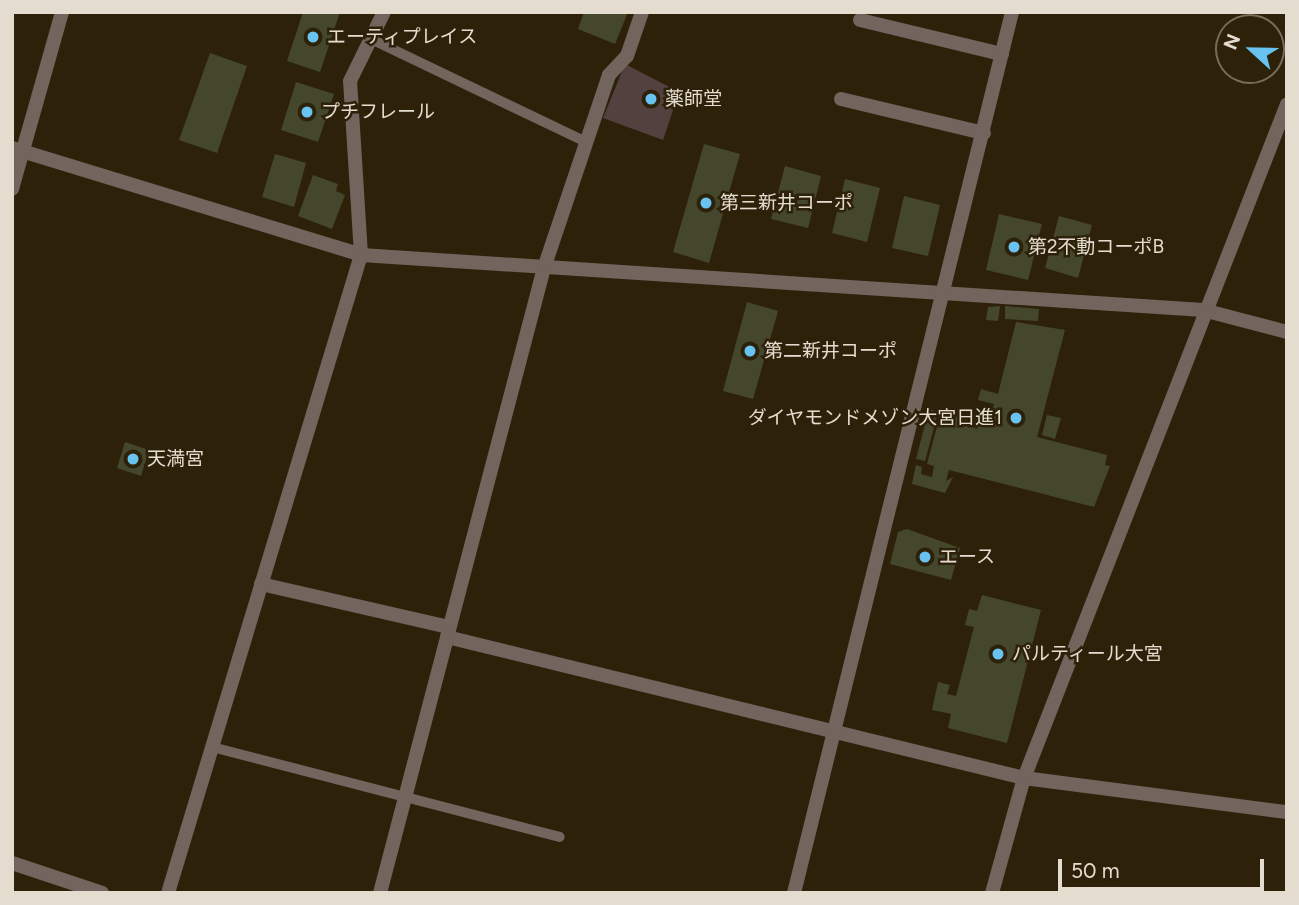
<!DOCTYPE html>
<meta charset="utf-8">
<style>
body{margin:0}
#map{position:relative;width:1299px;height:905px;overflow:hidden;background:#2d210a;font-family:Figtree,"Noto Sans JP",sans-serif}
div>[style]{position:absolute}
.green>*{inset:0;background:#534140}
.building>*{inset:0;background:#45472c}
.lane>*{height:10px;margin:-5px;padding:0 5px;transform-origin:5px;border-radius:5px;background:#71655e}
.street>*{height:14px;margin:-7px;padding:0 7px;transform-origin:7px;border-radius:7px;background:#71655e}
.dots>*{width:19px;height:19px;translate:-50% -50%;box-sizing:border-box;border:4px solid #2d210a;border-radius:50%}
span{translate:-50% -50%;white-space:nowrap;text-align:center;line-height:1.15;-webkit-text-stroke:5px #2d210a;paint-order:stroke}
.poi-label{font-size:19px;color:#e4dcce}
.left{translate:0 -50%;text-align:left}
.right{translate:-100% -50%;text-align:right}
.frame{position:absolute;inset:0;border:14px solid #e4dcce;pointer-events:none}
.north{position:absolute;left:1215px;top:14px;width:70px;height:70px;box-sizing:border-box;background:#2d210a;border:2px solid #766c58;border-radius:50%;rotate:292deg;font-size:19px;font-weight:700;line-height:28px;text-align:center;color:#e4dcce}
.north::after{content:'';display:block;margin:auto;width:24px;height:32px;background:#69c3f1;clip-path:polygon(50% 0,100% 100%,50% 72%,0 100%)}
.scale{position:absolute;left:1058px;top:859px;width:206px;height:32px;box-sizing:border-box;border:4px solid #e4dcce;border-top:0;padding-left:9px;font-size:21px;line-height:24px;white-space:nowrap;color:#e4dcce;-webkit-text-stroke:5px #2d210a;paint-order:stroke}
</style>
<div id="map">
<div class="green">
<div style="clip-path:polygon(625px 64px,679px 92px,663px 140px,603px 118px)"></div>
</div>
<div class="building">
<div style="clip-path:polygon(303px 12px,340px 12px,320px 72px,287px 61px)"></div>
<div style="clip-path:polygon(584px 12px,628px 12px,615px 44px,578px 29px)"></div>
<div style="clip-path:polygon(210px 53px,247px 66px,217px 153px,179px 140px)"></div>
<div style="clip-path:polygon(296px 82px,334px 94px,318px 142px,281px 130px)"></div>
<div style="clip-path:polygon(704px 144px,740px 154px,709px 263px,673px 252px)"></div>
<div style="clip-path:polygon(275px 154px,306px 163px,294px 207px,262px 197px)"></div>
<div style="clip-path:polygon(785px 166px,821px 176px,808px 228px,771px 219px)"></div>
<div style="clip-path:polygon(313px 175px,338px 184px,336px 191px,345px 195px,332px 229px,298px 216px)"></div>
<div style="clip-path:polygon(845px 179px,880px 188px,867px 242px,832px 233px)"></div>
<div style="clip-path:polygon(904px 196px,940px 205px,928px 256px,892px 248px)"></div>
<div style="clip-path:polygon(999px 214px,1042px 224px,1028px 280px,986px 270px)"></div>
<div style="clip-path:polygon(1059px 216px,1092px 225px,1078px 278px,1045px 268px)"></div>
<div style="clip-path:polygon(747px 302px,778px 311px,753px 399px,723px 391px)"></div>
<div style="clip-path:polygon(1000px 306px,998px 321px,986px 320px,988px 307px)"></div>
<div style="clip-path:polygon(1005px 306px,1039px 309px,1038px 321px,1005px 319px)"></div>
<div style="clip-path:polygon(1016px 322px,1065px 330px,1037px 437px,1107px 455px,1105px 465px,1110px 466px,1094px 507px,949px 470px,946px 481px,953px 477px,945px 493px,912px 484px,916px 465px,922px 467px,921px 474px,932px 477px,934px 466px,927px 464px,941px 412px,989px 424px,994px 404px,978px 400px,981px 389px,998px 394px)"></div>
<div style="clip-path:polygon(929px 409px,938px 412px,925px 461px,916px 459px)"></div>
<div style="clip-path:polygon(1047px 415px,1061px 418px,1055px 439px,1042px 435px)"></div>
<div style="clip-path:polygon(125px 442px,149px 450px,141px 476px,117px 468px)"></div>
<div style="clip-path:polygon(907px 529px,960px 548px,951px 580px,890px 564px,898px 532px)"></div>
<div style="clip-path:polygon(982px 595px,1041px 610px,1007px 743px,948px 728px,951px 714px,932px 710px,938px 682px,950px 685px,947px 694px,956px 696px,974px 627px,965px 625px,969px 609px,977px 611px)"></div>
</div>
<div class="lane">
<div style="left:371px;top:39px;width:238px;rotate:25.6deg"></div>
<div style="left:212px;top:747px;width:359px;rotate:14.5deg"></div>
</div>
<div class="street">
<div style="left:860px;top:20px;width:146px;rotate:13.5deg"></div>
<div style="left:841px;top:99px;width:147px;rotate:13.4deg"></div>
<div style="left:12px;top:148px;width:365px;rotate:17deg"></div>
<div style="left:361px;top:255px;width:844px;rotate:3.74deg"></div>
<div style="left:1203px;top:310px;width:87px;rotate:14.7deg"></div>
<div style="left:12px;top:189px;width:184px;rotate:-74.2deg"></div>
<div style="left:261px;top:584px;width:193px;rotate:12.9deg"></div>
<div style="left:447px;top:637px;width:594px;rotate:13.73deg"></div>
<div style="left:1024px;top:778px;width:265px;rotate:7.4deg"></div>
<div style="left:12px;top:863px;width:95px;rotate:18.4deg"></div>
<div style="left:168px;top:893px;width:667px;rotate:-73.17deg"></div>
<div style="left:361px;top:255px;width:174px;rotate:-93.6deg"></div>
<div style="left:350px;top:81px;width:77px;rotate:-63.8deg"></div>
<div style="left:380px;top:893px;width:646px;rotate:-75.3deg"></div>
<div style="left:544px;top:268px;width:204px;rotate:-71.4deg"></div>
<div style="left:609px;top:75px;width:26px;rotate:-47deg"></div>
<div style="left:627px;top:56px;width:46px;rotate:-71.2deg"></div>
<div style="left:794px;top:893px;width:908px;rotate:-76.1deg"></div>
<div style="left:992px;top:893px;width:119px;rotate:-74.5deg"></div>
<div style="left:1024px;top:778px;width:723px;rotate:-68.68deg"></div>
</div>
<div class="dots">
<div style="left:313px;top:37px;background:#69c3f1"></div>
<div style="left:651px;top:99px;background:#69c3f1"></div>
<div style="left:307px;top:112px;background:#69c3f1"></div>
<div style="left:706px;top:203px;background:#69c3f1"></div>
<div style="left:1014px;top:247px;background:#69c3f1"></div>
<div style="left:750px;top:351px;background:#69c3f1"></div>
<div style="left:1016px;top:418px;background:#69c3f1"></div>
<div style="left:133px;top:459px;background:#69c3f1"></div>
<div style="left:925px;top:557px;background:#69c3f1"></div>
<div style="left:998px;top:654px;background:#69c3f1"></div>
</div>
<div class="poi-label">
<span class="left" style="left:327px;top:37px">エーティプレイス</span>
<span class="left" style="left:665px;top:99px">薬師堂</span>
<span class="left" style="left:321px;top:112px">プチフレール</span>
<span class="left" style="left:720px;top:203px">第三新井コーポ</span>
<span class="left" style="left:1028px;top:247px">第2不動コーポB</span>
<span class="left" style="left:764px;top:351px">第二新井コーポ</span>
<span class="right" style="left:1002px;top:418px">ダイヤモンドメゾン大宮日進1</span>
<span class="left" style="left:147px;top:459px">天満宮</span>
<span class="left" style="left:939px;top:557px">エース</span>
<span class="left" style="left:1012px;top:654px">パルティール大宮</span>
</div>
<div class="frame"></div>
<div class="north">N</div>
<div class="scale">50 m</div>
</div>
